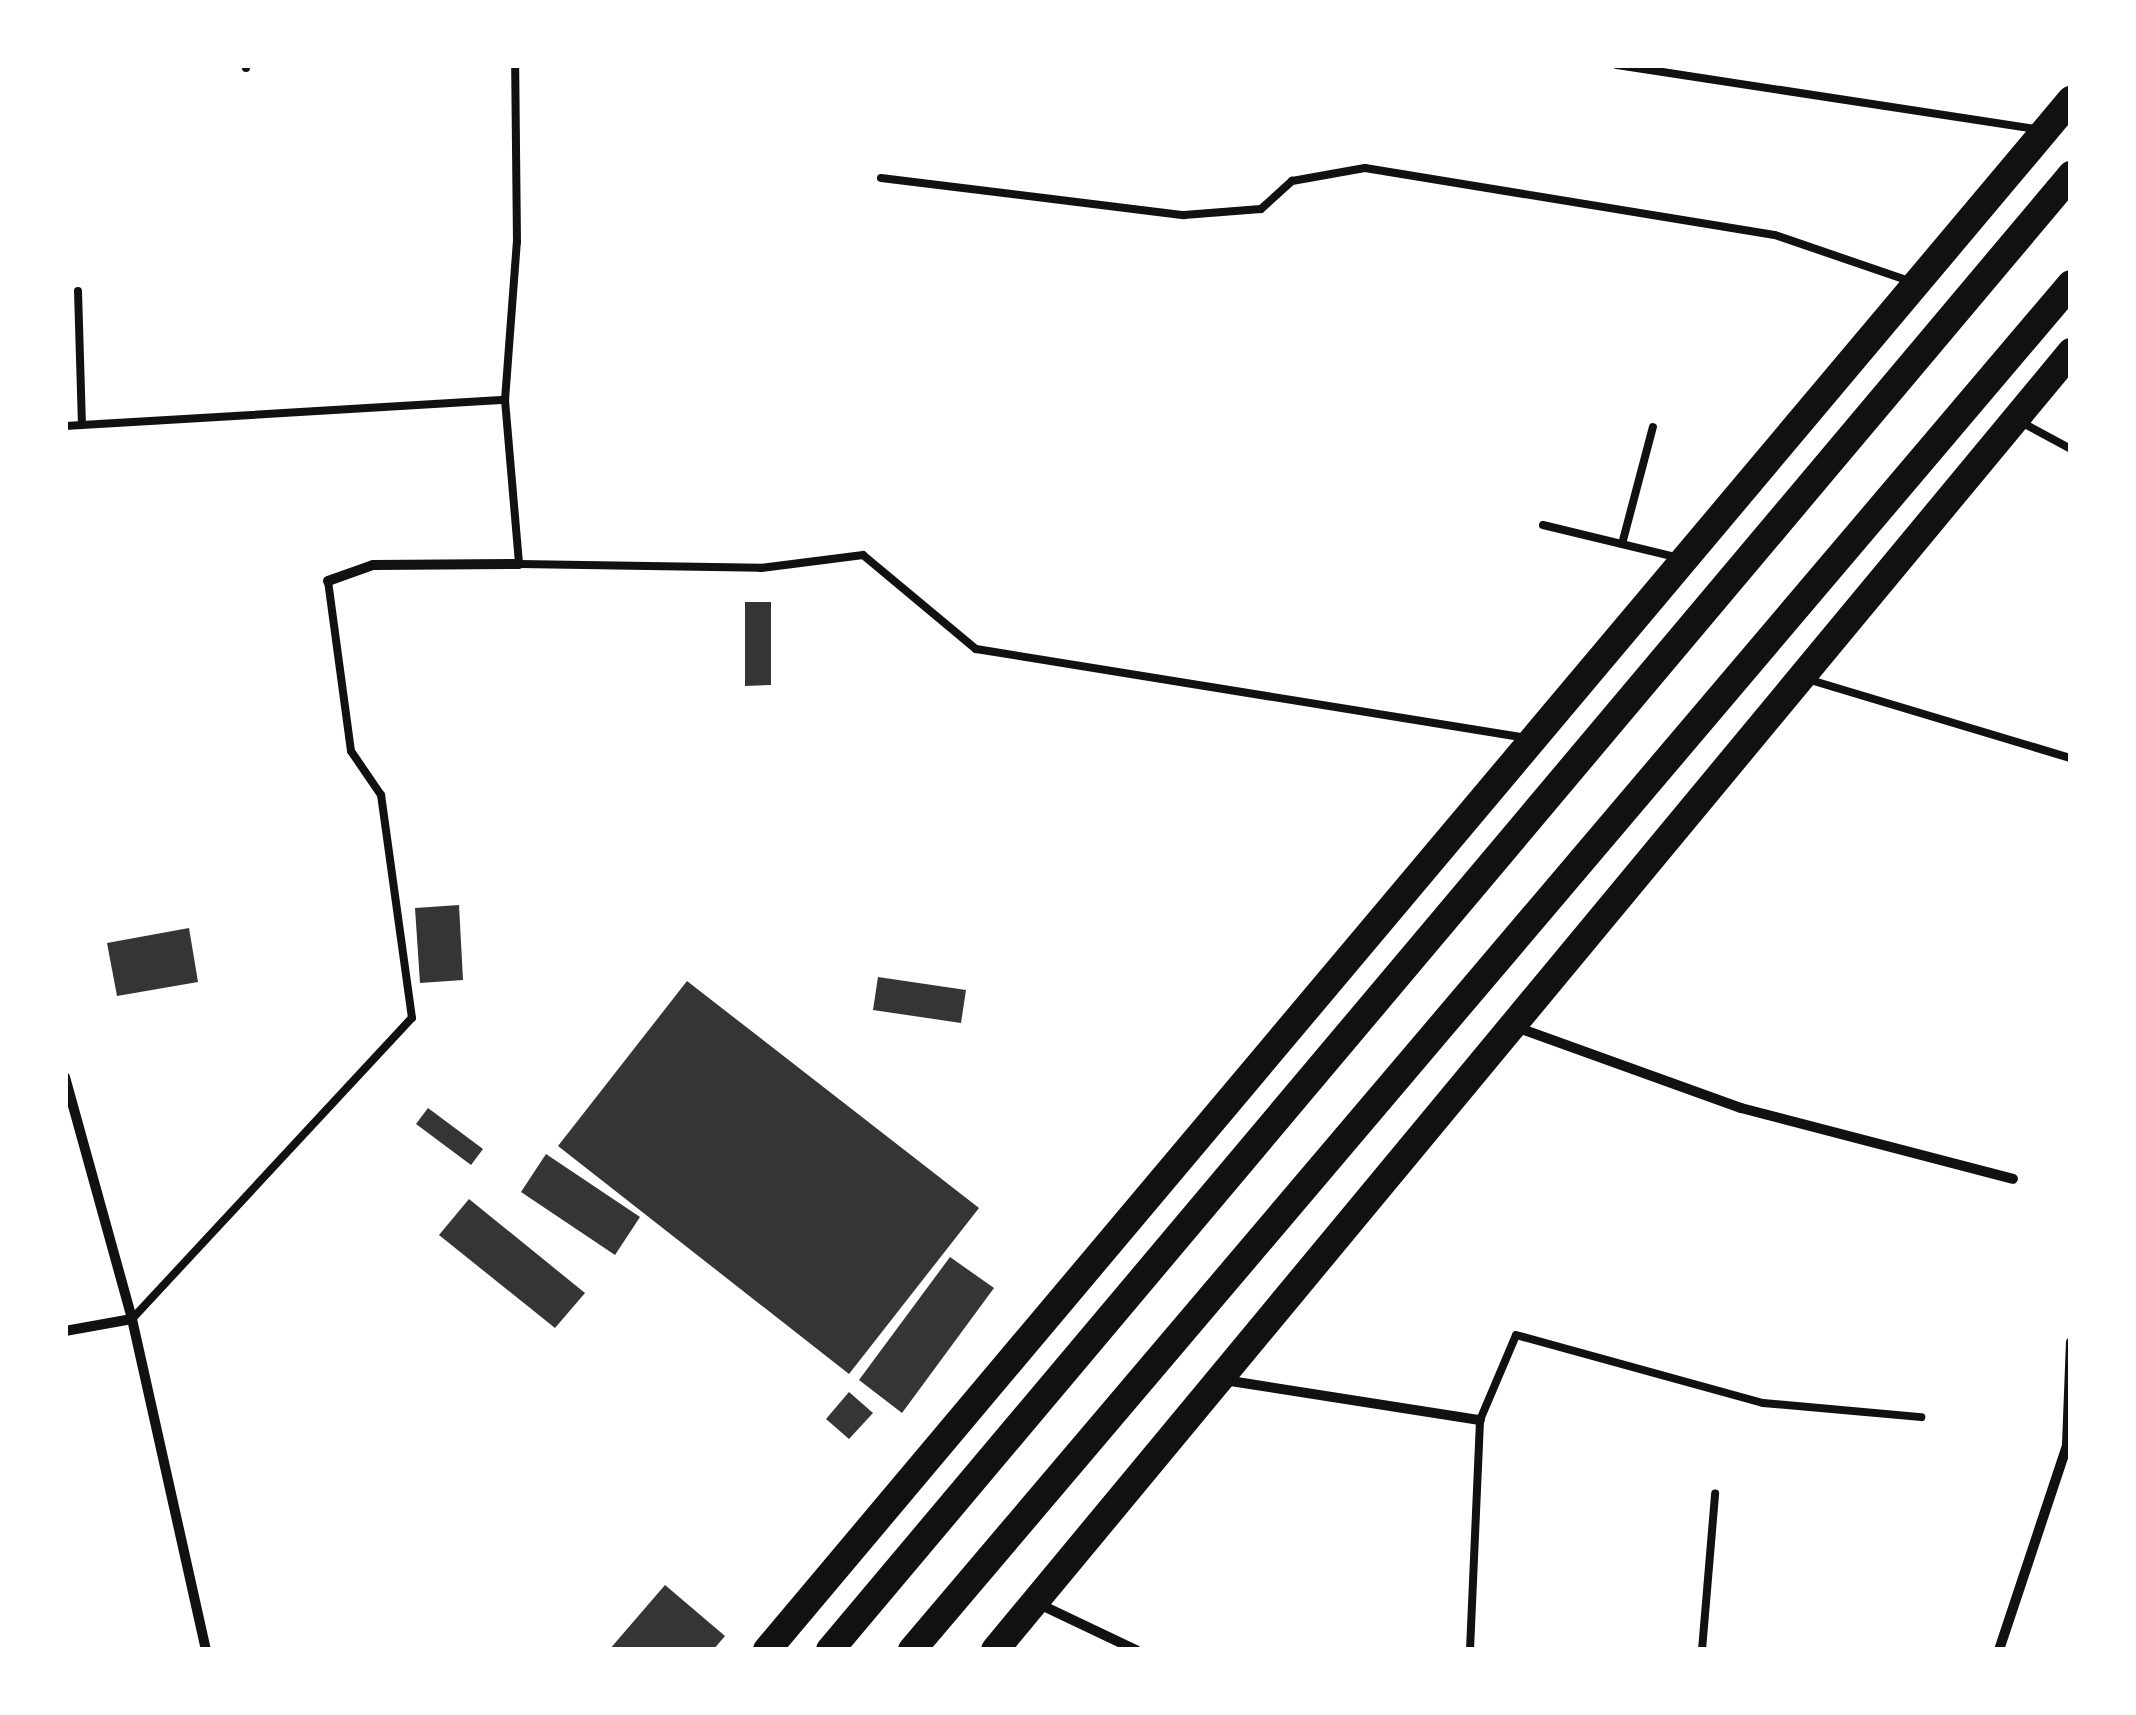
<!DOCTYPE html>
<style>
body{margin:0}
#map{position:relative;width:2136px;height:1715px;overflow:hidden;background:#fff;font-family:"DM Sans",sans-serif}
div>[style]{position:absolute}
.building>*{inset:0;background:#353535}
.service>*{height:8px;margin:-4px;padding:0 4px;transform-origin:4px;border-radius:4px;background:#111}
.minor>*{height:10px;margin:-5px;padding:0 5px;transform-origin:5px;border-radius:5px;background:#111}
.trunk>*{height:28px;margin:-14px;padding:0 14px;transform-origin:14px;border-radius:14px;background:#111}
span{translate:-50% -50%;white-space:nowrap;text-align:center;line-height:1.15;-webkit-text-stroke:8px #fff;paint-order:stroke}
.frame{position:absolute;inset:0;border:68px solid #fff;pointer-events:none}
</style>
<div id="map">
<div class="building">
<div style="clip-path:polygon(745px 602px,771px 602px,771px 685px,745px 686px)"></div>
<div style="clip-path:polygon(459px 905px,463px 980px,420px 983px,415px 908px)"></div>
<div style="clip-path:polygon(189px 928px,198px 982px,117px 996px,107px 943px)"></div>
<div style="clip-path:polygon(878px 977px,966px 990px,961px 1023px,873px 1010px)"></div>
<div style="clip-path:polygon(687px 981px,979px 1208px,849px 1374px,558px 1146px)"></div>
<div style="clip-path:polygon(428px 1108px,483px 1149px,471px 1165px,416px 1124px)"></div>
<div style="clip-path:polygon(546px 1154px,640px 1217px,615px 1255px,521px 1192px)"></div>
<div style="clip-path:polygon(469px 1199px,585px 1293px,555px 1328px,439px 1235px)"></div>
<div style="clip-path:polygon(950px 1257px,994px 1288px,902px 1413px,859px 1380px)"></div>
<div style="clip-path:polygon(849px 1392px,873px 1413px,849px 1439px,826px 1419px)"></div>
<div style="clip-path:polygon(665px 1585px,725px 1636px,713px 1650px,609px 1650px)"></div>
</div>
<div class="service">
<div style="left:1617px;top:65px;width:424px;rotate:8.7deg"></div>
<div style="left:246px;top:68px;width:3px;rotate:-90deg"></div>
<div style="left:881px;top:178px;width:305px;rotate:7deg"></div>
<div style="left:1184px;top:215px;width:77px;rotate:-4.5deg"></div>
<div style="left:1261px;top:209px;width:42px;rotate:-42.1deg"></div>
<div style="left:1292px;top:181px;width:74px;rotate:-10.1deg"></div>
<div style="left:1365px;top:168px;width:415px;rotate:9.3deg"></div>
<div style="left:1775px;top:235px;width:142px;rotate:18.9deg"></div>
<div style="left:78px;top:291px;width:134px;rotate:88.3deg"></div>
<div style="left:505px;top:400px;width:158px;rotate:-85.7deg"></div>
<div style="left:517px;top:242px;width:177px;rotate:-90.6deg"></div>
<div style="left:2019px;top:421px;width:59px;rotate:28.3deg"></div>
<div style="left:65px;top:426px;width:441px;rotate:-3.4deg"></div>
<div style="left:505px;top:400px;width:165px;rotate:85.1deg"></div>
<div style="left:519px;top:564px;width:242px;rotate:0.9deg"></div>
<div style="left:761px;top:568px;width:103px;rotate:-7.3deg"></div>
<div style="left:863px;top:555px;width:147px;rotate:39.8deg"></div>
<div style="left:976px;top:649px;width:558px;rotate:9.18deg"></div>
<div style="left:1543px;top:525px;width:140px;rotate:13.6deg"></div>
<div style="left:1622px;top:544px;width:121px;rotate:-75.2deg"></div>
<div style="left:1807px;top:679px;width:276px;rotate:16.7deg"></div>
<div style="left:132px;top:1319px;width:411px;rotate:-47.1deg"></div>
<div style="left:412px;top:1018px;width:225px;rotate:-97.9deg"></div>
<div style="left:381px;top:795px;width:53px;rotate:-124.3deg"></div>
<div style="left:351px;top:751px;width:172px;rotate:-97.7deg"></div>
<div style="left:1470px;top:1650px;width:230px;rotate:-87.5deg"></div>
<div style="left:1480px;top:1420px;width:92px;rotate:-67deg"></div>
<div style="left:1516px;top:1335px;width:256px;rotate:15.4deg"></div>
<div style="left:1763px;top:1403px;width:159px;rotate:5.1deg"></div>
<div style="left:1702px;top:1650px;width:157px;rotate:-85.2deg"></div>
</div>
<div class="minor">
<div style="left:328px;top:581px;width:48px;rotate:-19.6deg"></div>
<div style="left:373px;top:565px;width:146px;rotate:-0.4deg"></div>
<div style="left:1516px;top:1027px;width:239px;rotate:19.8deg"></div>
<div style="left:1741px;top:1108px;width:281px;rotate:14.6deg"></div>
<div style="left:65px;top:1077px;width:251px;rotate:74.5deg"></div>
<div style="left:132px;top:1319px;width:339px;rotate:77.4deg"></div>
<div style="left:65px;top:1331px;width:68px;rotate:-10.2deg"></div>
<div style="left:1224px;top:1380px;width:259px;rotate:8.9deg"></div>
<div style="left:1037px;top:1603px;width:110px;rotate:25.4deg"></div>
<div style="left:1999px;top:1650px;width:216px;rotate:-71.6deg"></div>
<div style="left:2067px;top:1445px;width:103px;rotate:-87.8deg"></div>
</div>
<div class="trunk">
<div style="left:767px;top:1650px;width:2026px;rotate:-49.93deg"></div>
<div style="left:830px;top:1650px;width:1928px;rotate:-49.92deg"></div>
<div style="left:912px;top:1650px;width:1791px;rotate:-49.69deg"></div>
<div style="left:995px;top:1650px;width:1686px;rotate:-50.34deg"></div>
</div>
<div class="frame"></div>
</div>
